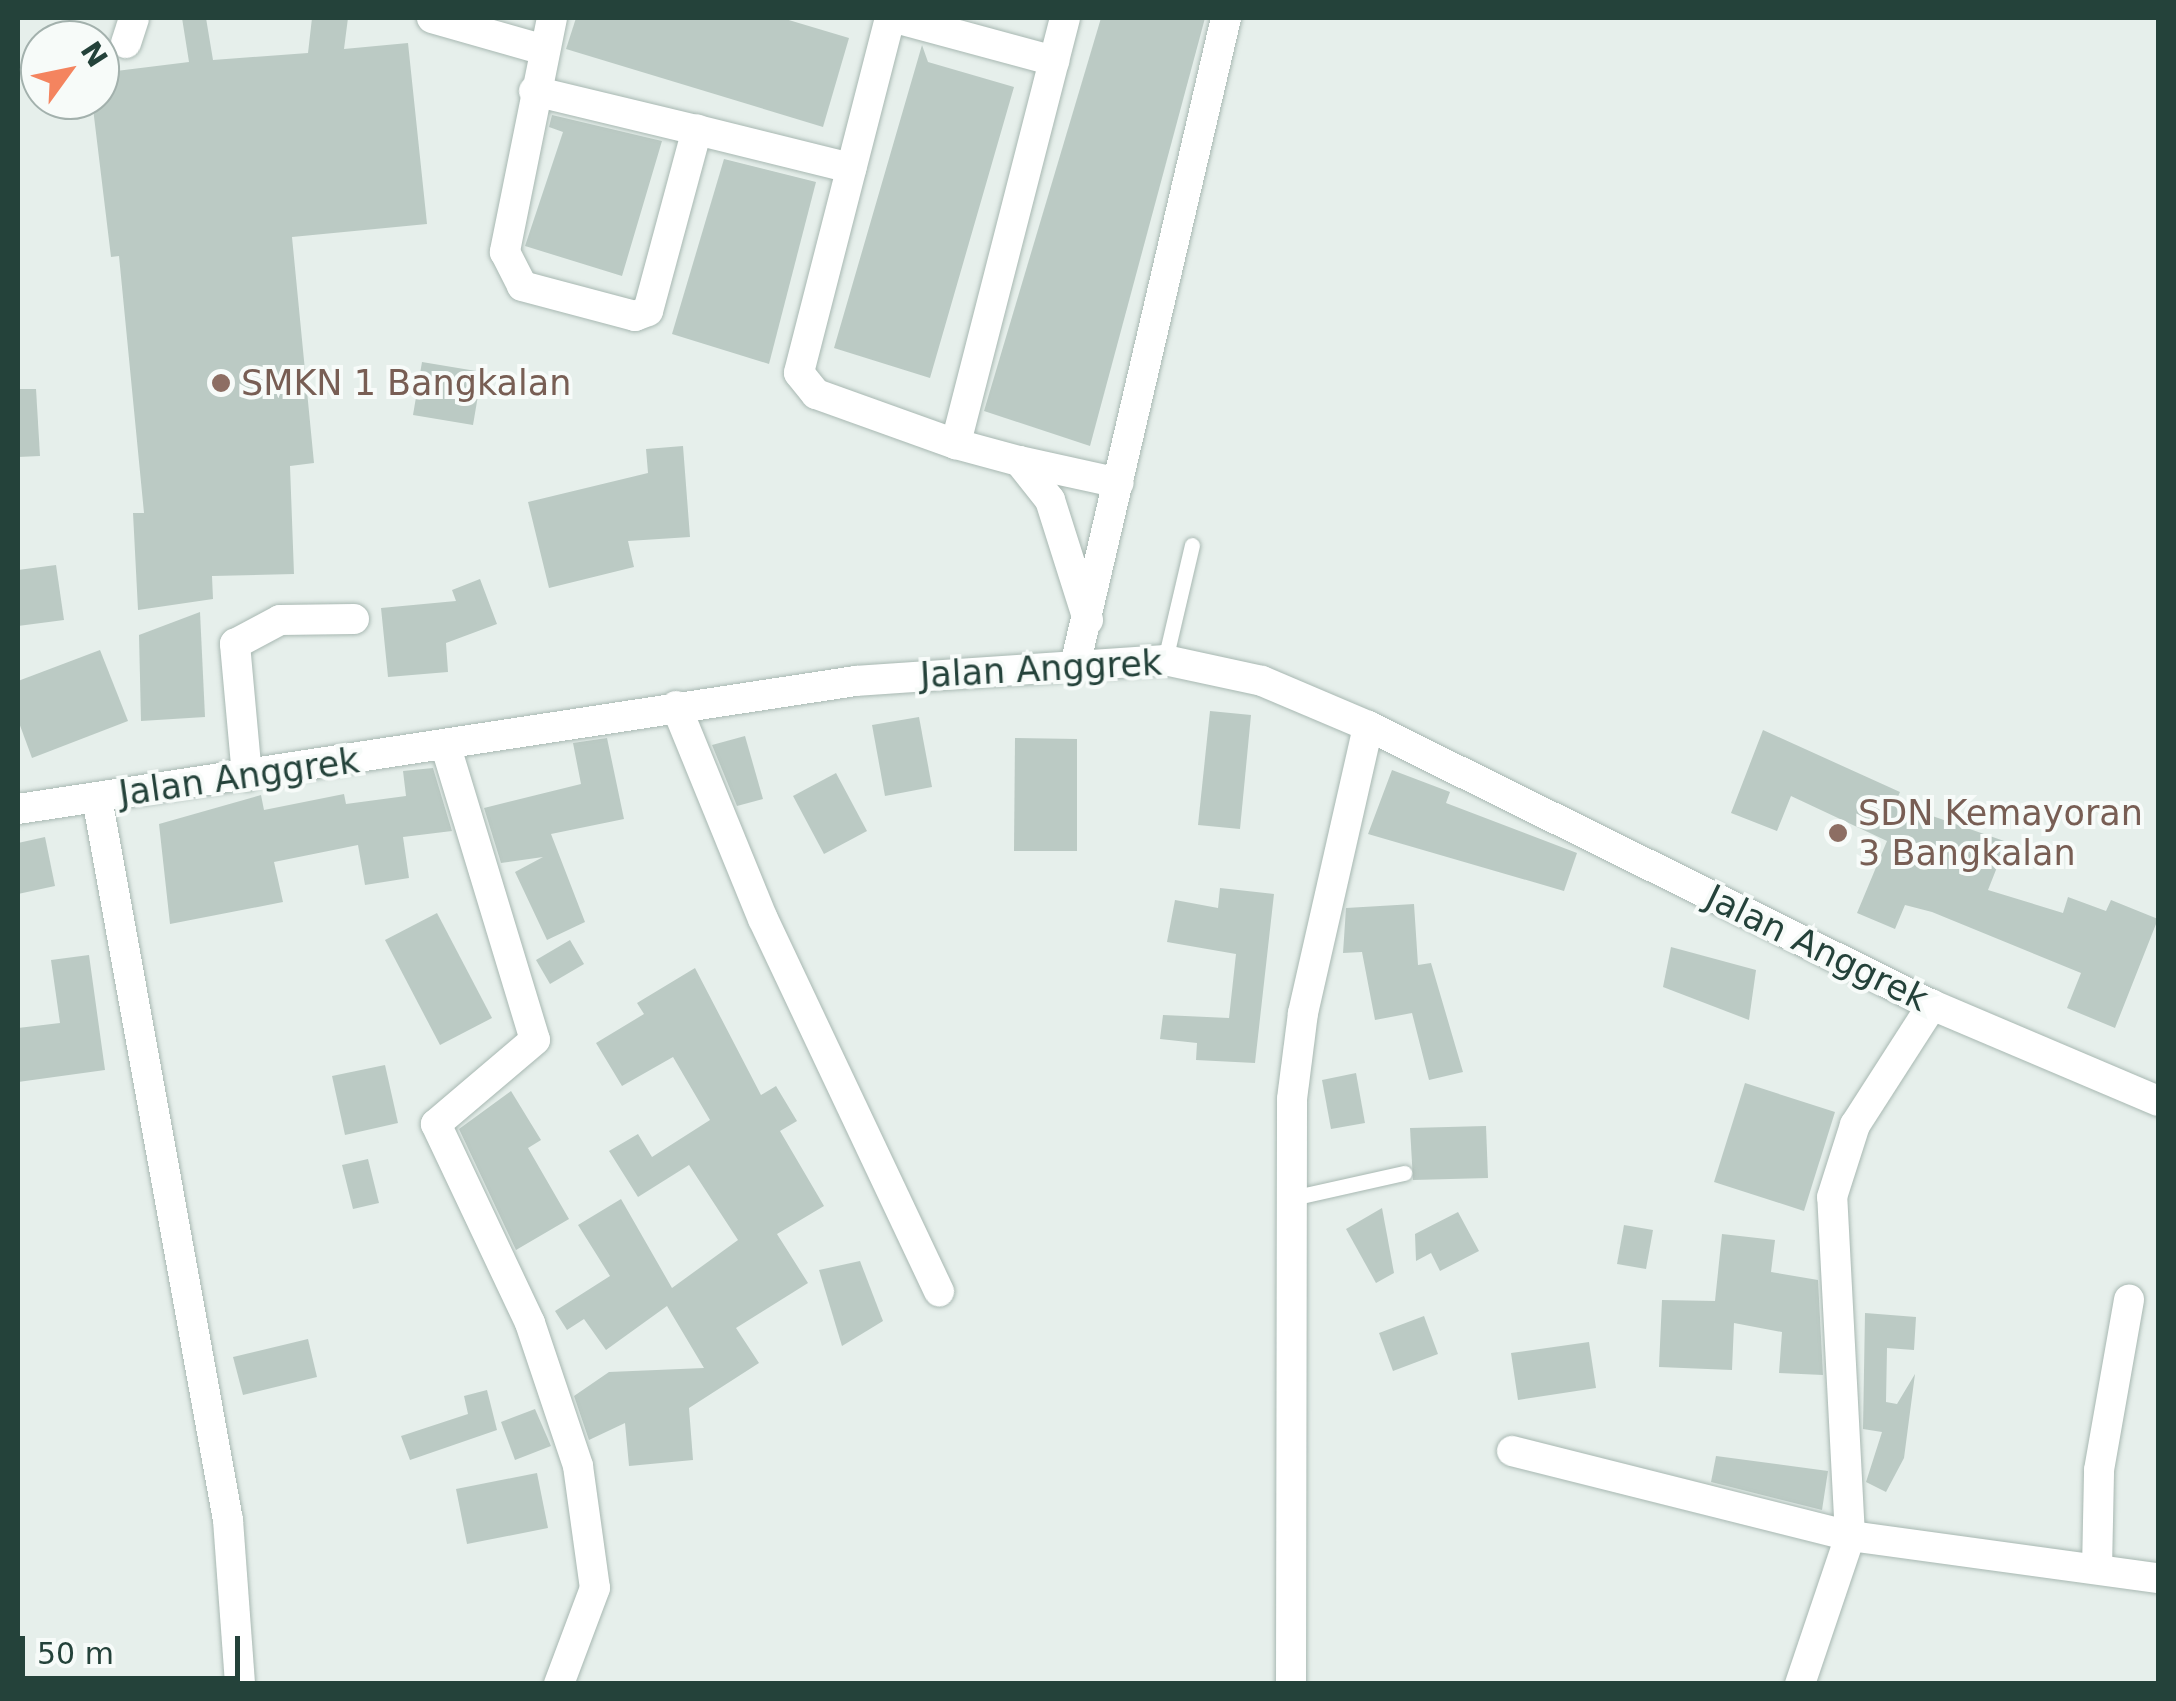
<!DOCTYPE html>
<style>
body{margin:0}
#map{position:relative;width:2176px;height:1701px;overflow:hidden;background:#e6efeb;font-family:"DejaVu Sans",sans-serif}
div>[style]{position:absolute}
.building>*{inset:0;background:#bbcac4}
.roads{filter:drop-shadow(0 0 2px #a8b8b2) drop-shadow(0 0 2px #a8b8b2)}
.lane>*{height:15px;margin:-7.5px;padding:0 7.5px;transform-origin:7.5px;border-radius:7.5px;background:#fff}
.street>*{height:30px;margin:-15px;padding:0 15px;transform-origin:15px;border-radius:15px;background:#fff}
.secondary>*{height:30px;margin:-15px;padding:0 15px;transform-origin:15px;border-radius:15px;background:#fff}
.dots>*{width:28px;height:28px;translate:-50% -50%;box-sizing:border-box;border:5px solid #f7fbf9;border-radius:50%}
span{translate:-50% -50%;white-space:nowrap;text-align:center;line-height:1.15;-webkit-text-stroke:8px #f7fbf9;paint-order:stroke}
.education-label{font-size:35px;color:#785e54}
.left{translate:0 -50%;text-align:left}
.street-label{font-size:35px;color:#24423a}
.frame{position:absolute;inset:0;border:20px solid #24423a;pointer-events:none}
.north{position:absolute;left:20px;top:20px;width:100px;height:100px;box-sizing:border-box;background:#f7fbf9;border:2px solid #a3b1ad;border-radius:50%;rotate:57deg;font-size:28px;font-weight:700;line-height:40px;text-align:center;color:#24423a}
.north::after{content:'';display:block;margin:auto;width:35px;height:45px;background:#f4845f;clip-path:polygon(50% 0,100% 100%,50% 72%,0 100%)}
.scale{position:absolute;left:20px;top:1636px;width:220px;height:45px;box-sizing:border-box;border:5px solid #24423a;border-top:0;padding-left:12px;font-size:30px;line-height:35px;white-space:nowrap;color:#24423a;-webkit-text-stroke:8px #f7fbf9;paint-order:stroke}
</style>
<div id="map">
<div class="building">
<div style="clip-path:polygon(182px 18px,206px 18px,213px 60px,308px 53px,312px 18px,348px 18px,344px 49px,408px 43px,427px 224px,292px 237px,314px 463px,290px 466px,294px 574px,212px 576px,213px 599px,138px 610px,133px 513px,144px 513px,119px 256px,111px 257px,92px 100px,100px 100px,100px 73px,189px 62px)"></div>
<div style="clip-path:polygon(576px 18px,782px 18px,849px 38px,823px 127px,566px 49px)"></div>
<div style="clip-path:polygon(1101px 18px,1205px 18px,1090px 446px,984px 411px)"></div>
<div style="clip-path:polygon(922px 45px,928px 62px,1014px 87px,930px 378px,834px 348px)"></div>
<div style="clip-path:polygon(552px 115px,662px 141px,622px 276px,525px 246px,563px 132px,549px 127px)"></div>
<div style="clip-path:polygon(724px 159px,816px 182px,769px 364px,672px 334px)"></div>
<div style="clip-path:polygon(422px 362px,482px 372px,473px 425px,413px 415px)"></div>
<div style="clip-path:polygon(18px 389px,36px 389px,40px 456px,18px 457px)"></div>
<div style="clip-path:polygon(683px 446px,690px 537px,628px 541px,634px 567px,549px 588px,528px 502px,648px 473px,646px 449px)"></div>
<div style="clip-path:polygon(56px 565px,64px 620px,18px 626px,18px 570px)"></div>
<div style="clip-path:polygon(480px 579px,497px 624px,446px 643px,448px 672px,388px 677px,381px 608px,456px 601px,452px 590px)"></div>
<div style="clip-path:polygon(200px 612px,205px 717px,141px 721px,139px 635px)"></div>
<div style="clip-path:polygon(100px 650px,128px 721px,32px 758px,18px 720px,18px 681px)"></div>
<div style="clip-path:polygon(1210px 711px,1251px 715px,1240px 829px,1198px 825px)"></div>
<div style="clip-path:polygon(919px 717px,932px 787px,885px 796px,872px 725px)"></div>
<div style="clip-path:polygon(1763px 730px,1900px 792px,1895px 803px,2007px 842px,1988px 890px,2063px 913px,2068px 897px,2106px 911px,2111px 900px,2158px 919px,2115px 1028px,2067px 1008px,2081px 973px,1932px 912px,1905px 905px,1895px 929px,1857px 913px,1887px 841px,1791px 796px,1777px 831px,1731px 813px)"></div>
<div style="clip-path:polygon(745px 736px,763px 799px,737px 806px,712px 745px)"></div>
<div style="clip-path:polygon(607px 738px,624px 819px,551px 834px,585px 922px,547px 940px,515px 872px,543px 857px,501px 863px,484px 808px,581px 784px,573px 743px)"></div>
<div style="clip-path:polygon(1015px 738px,1077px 739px,1077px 851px,1014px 851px)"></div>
<div style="clip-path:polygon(433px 768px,452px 831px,403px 837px,409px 878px,365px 885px,358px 845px,274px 862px,283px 902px,170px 924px,159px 824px,261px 795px,264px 810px,344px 794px,346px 804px,406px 796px,403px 771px)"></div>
<div style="clip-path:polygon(1392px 770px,1450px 792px,1446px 803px,1577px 853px,1564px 891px,1368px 834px)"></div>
<div style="clip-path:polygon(836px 773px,867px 831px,824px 854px,793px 796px)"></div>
<div style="clip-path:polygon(45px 837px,55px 886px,18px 894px,18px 843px)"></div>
<div style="clip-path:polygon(1220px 888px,1274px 894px,1255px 1063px,1196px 1060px,1197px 1043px,1160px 1039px,1163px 1015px,1229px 1018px,1236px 954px,1167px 942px,1175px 900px,1218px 908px)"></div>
<div style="clip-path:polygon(1414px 904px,1418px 965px,1431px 963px,1463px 1072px,1429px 1080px,1412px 1013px,1375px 1020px,1362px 952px,1343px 953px,1346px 908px)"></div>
<div style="clip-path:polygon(437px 913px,492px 1018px,440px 1045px,385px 940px)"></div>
<div style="clip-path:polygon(570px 940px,584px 964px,550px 984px,536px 960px)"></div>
<div style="clip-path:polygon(1671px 947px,1756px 970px,1749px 1020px,1663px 987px)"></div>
<div style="clip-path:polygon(89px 955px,105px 1070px,18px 1082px,18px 1028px,60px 1023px,51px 960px)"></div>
<div style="clip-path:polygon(695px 968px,761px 1095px,776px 1086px,797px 1121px,780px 1131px,824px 1206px,777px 1234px,808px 1283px,736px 1328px,759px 1363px,689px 1408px,693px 1460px,629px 1466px,625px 1423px,589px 1440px,574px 1396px,609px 1372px,704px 1368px,667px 1306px,606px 1350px,584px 1319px,567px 1330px,555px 1311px,610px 1276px,578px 1225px,621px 1199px,672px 1288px,738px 1240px,689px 1165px,638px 1197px,609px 1151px,638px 1134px,652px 1157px,710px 1120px,673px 1057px,622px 1086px,596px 1043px,644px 1014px,637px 1003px)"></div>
<div style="clip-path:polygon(385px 1065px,398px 1123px,345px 1135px,332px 1076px)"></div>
<div style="clip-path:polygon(1356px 1073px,1365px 1123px,1331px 1129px,1322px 1080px)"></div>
<div style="clip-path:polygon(1745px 1083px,1835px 1112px,1804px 1211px,1714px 1182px)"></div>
<div style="clip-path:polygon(511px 1091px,541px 1140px,528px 1148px,569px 1219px,516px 1250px,459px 1129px)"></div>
<div style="clip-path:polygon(1486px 1126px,1488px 1178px,1413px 1180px,1410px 1128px)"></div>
<div style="clip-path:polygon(368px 1159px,379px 1203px,353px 1209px,342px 1165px)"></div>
<div style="clip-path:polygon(1382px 1208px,1394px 1273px,1376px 1283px,1346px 1229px)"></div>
<div style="clip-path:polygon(1458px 1212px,1479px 1251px,1440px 1271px,1431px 1253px,1416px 1261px,1415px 1234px)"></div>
<div style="clip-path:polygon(1624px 1225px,1653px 1230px,1646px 1269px,1617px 1264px)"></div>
<div style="clip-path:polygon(1722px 1234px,1775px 1240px,1771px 1272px,1818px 1280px,1823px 1375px,1779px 1373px,1782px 1332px,1734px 1323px,1732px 1370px,1659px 1367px,1662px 1300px,1715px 1301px)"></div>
<div style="clip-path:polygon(860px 1261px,883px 1321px,842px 1346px,819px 1270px)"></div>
<div style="clip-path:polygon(1865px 1313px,1916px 1317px,1914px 1350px,1887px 1348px,1886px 1402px,1897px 1404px,1915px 1374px,1904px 1458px,1886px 1492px,1866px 1482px,1882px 1432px,1863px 1429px)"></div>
<div style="clip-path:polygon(1424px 1316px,1438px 1354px,1393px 1371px,1379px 1333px)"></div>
<div style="clip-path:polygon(308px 1339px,317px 1377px,243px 1395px,233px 1357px)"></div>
<div style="clip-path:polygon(1589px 1342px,1596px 1388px,1518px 1400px,1511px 1353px)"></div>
<div style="clip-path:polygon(487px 1390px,497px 1430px,410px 1460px,401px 1436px,468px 1414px,464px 1396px)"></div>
<div style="clip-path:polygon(535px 1409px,551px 1446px,515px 1460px,501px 1422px)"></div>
<div style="clip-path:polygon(1716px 1456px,1828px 1471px,1822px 1510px,1711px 1482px)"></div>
<div style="clip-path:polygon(537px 1473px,548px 1528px,467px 1544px,456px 1489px)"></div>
</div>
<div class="roads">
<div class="lane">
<div style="left:1165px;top:660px;width:118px;rotate:-76.8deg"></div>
<div style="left:1292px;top:1198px;width:115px;rotate:-12.6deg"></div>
</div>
<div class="street">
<div style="left:432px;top:18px;width:116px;rotate:15.9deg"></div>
<div style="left:552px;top:18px;width:239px;rotate:101.4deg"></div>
<div style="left:505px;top:252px;width:38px;rotate:63deg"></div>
<div style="left:522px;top:286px;width:117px;rotate:14.9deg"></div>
<div style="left:635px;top:316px;width:14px;rotate:-21deg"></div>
<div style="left:648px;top:311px;width:188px;rotate:-74.9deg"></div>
<div style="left:697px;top:130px;width:159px;rotate:13.9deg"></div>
<div style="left:890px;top:18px;width:366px;rotate:104.4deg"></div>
<div style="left:799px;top:373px;width:27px;rotate:51deg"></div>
<div style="left:816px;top:394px;width:149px;rotate:19.7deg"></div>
<div style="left:895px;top:18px;width:165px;rotate:15.1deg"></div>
<div style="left:1065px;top:18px;width:440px;rotate:104.4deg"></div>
<div style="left:956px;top:444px;width:65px;rotate:15.1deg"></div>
<div style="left:1019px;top:461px;width:50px;rotate:51.5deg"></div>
<div style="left:1050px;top:500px;width:126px;rotate:72.4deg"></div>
<div style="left:126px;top:43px;width:26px;rotate:-72deg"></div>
<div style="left:534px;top:91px;width:168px;rotate:13.5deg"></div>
<div style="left:1019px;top:461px;width:102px;rotate:12.4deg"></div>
<div style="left:1076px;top:661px;width:660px;rotate:-76.87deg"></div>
<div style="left:676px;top:706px;width:230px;rotate:67.8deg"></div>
<div style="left:763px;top:919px;width:412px;rotate:64.7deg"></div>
<div style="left:446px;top:747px;width:306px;rotate:73.1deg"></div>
<div style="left:535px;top:1040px;width:130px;rotate:139.7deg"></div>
<div style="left:436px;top:1124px;width:220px;rotate:64.7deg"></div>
<div style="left:530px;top:1323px;width:151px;rotate:71.4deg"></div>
<div style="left:578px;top:1466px;width:123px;rotate:82.1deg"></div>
<div style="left:595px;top:1588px;width:103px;rotate:110.6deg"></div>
<div style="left:247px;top:776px;width:133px;rotate:-95.2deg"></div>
<div style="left:235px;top:644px;width:51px;rotate:-28.1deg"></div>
<div style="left:280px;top:620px;width:74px;rotate:-0.8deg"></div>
<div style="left:97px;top:798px;width:734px;rotate:79.72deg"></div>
<div style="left:228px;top:1520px;width:164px;rotate:85.8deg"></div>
<div style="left:1512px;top:1451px;width:349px;rotate:14.1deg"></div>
<div style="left:1850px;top:1536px;width:311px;rotate:7.8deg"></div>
<div style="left:2097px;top:1569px;width:99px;rotate:-88.8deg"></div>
<div style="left:2099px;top:1470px;width:173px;rotate:-80deg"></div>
<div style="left:1291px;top:1684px;width:585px;rotate:-89.9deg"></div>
<div style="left:1292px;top:1099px;width:87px;rotate:-82.7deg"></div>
<div style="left:1303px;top:1013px;width:294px;rotate:-77.2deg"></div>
<div style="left:1800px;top:1684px;width:156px;rotate:-71.3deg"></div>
<div style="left:1850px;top:1536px;width:339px;rotate:-93deg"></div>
<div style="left:1832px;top:1197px;width:76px;rotate:-72.3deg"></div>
<div style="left:1855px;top:1125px;width:143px;rotate:-57.3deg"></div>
</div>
<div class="secondary">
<div style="left:18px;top:809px;width:847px;rotate:-8.69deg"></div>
<div style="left:855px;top:681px;width:311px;rotate:-3.9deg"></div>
<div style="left:1165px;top:660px;width:99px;rotate:12.2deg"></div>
<div style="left:1262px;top:681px;width:115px;rotate:23deg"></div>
<div style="left:1368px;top:726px;width:629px;rotate:26.32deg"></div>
<div style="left:1932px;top:1005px;width:246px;rotate:23deg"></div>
</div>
</div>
<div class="dots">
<div style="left:221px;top:383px;background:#8d6e63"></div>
<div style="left:1838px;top:833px;background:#8d6e63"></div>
</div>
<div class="education-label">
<span class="left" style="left:241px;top:383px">SMKN 1 Bangkalan</span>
<span class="left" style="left:1858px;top:833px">SDN Kemayoran<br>3 Bangkalan</span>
</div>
<div class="street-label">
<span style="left:1041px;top:669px;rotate:-3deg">Jalan Anggrek</span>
<span style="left:239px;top:777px;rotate:-8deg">Jalan Anggrek</span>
<span style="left:1817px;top:948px;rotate:26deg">Jalan Anggrek</span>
</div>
<div class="frame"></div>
<div class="north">N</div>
<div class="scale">50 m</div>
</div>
